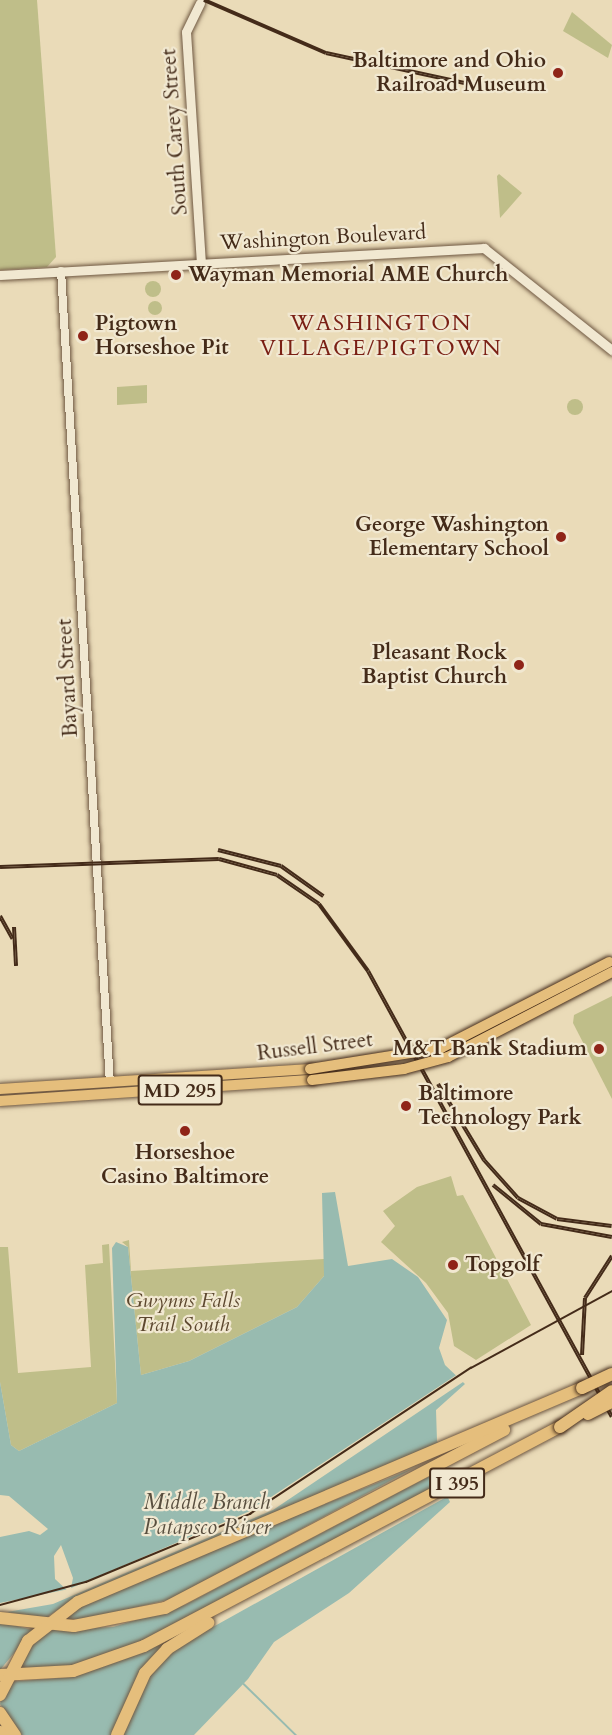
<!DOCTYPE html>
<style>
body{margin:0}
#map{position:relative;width:612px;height:1735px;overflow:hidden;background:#eadbb8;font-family:Cardo,serif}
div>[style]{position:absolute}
.green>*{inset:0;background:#bfbe89}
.round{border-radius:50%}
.water>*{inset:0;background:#98bbb0}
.pier>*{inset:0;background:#eadbb8}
.stream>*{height:1.5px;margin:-0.75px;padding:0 0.75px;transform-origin:0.75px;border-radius:0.75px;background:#98bbb0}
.roads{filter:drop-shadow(0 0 2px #6e5741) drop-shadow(0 0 2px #6e5741)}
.tertiary>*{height:8px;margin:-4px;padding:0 4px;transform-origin:4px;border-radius:4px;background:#f1e8d1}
.secondary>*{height:9px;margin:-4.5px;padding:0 4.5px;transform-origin:4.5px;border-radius:4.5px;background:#f1e8d1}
.primary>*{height:10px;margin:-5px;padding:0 5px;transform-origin:5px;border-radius:5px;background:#e5be7c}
.motorway>*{height:12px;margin:-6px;padding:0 6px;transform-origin:6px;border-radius:6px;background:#e5be7c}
.tram>*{height:1.5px;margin:-0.75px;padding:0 0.75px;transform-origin:0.75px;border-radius:0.75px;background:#442b19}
.rail>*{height:4px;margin-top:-2px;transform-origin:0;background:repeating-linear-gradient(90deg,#f1e8d1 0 4.5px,#442b19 0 9px);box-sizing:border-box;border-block:2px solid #442b19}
.bridges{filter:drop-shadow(0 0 2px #442b19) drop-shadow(0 0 2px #442b19)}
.primary-bridge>*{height:10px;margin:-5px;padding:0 5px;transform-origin:5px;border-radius:5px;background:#e5be7c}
.motorway-bridge>*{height:12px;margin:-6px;padding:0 6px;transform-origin:6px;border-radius:6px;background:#e5be7c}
.dots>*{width:16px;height:16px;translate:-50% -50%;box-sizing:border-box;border:3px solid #f1e8d1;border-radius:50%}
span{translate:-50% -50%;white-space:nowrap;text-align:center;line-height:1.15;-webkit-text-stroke:4.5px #f1e8d1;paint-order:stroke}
.shield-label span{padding:2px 4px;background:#f1e8d1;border:2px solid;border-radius:4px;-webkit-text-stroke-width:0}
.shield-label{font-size:20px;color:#442b19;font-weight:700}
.poi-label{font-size:21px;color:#442b19;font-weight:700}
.right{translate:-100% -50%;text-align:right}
.left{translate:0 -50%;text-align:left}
.street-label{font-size:21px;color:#442b19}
.park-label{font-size:21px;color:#5d482f;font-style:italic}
.neighbourhood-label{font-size:22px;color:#7a1f14;letter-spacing:1.5px}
.water-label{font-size:22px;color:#594f3f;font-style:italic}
</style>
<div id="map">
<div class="green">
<div style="clip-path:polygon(0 0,37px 0,56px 257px,47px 267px,0 270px)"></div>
<div style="clip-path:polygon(572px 12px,612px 45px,608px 58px,563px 31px)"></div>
<div style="clip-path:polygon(499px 174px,522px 193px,500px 218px,497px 176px)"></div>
<div class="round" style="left:145px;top:281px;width:16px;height:16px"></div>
<div class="round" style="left:148px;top:301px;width:14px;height:14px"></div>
<div style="clip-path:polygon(147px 385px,147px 403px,117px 405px,117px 387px)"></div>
<div class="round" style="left:567px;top:399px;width:16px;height:16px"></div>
<div style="clip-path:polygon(612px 996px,612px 1099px,573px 1023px,574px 1015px)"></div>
<div style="clip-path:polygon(451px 1176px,457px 1196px,463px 1195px,531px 1325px,476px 1360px,454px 1346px,448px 1313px,426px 1283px,381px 1242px,395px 1226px,383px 1211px,417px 1187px)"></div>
<div style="clip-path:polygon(129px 1240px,131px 1271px,324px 1259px,324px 1276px,297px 1307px,189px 1361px,141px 1375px,128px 1247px,122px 1242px)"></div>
<div style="clip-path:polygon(109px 1244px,117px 1403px,19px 1451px,11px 1445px,0 1382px,0 1247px,8px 1247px,18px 1373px,91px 1367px,85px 1265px,103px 1263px,102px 1245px)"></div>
</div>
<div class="water">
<div style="clip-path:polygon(evenodd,335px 1192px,348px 1266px,392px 1259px,418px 1277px,447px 1320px,439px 1348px,445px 1365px,465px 1384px,436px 1410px,437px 1441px,449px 1458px,442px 1485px,450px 1502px,349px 1593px,274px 1642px,248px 1679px,194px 1735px,0 1735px,0 1537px,29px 1531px,40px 1535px,48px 1529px,9px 1496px,0 1495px,0 1382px,11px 1445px,19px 1451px,117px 1403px,112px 1248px,116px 1242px,128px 1247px,141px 1375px,189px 1361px,297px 1307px,324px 1276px,322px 1193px,335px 1192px,61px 1545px,73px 1578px,70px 1593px,55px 1579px,54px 1556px,61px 1545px)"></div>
</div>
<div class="pier">
<div style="clip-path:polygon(evenodd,461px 1372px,466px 1380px,273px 1510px,53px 1604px,7px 1612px,44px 1619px,68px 1603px,444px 1446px,452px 1457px,449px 1466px,185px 1605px,113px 1627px,42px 1630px,12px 1670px,68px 1667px,128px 1648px,445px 1485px,450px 1495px,177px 1647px,155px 1666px,115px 1730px,135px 1681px,175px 1639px,73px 1677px,7px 1682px,0 1704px,22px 1735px,0 1735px,0 1670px,33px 1630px,0 1622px,0 1603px,69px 1589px,250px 1511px,461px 1372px,414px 1468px,171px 1599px,86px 1619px,54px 1619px,88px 1600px,414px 1468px)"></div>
</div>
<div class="stream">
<div style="left:244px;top:1684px;width:73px;rotate:44.4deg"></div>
</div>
<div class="roads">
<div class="tertiary">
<div style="left:61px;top:271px;width:813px;rotate:86.55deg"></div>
</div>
<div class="secondary">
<div style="left:200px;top:3px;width:32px;rotate:116deg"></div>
<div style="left:186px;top:32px;width:231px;rotate:86.3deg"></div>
<div style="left:0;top:275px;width:485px;rotate:-3.2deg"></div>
<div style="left:484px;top:248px;width:164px;rotate:38.6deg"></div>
</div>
<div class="primary">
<div style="left:0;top:1089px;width:311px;rotate:-3.7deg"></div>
<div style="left:0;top:1101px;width:313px;rotate:-3.9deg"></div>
</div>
<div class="motorway">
<div style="left:0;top:1618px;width:74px;rotate:6.2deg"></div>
<div style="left:74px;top:1626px;width:93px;rotate:-11.2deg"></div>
<div style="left:165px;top:1608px;width:383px;rotate:-27.7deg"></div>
<div style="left:1px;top:1675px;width:72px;rotate:-3.2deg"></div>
<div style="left:73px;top:1671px;width:75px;rotate:-19.4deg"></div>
<div style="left:144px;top:1646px;width:470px;rotate:-27.8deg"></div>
<div style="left:0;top:1695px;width:61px;rotate:-62.6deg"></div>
<div style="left:28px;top:1641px;width:63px;rotate:-38deg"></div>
<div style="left:78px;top:1602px;width:548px;rotate:-23.01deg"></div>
<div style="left:0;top:1713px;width:27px;rotate:56deg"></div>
<div style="left:0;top:1732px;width:4px;rotate:56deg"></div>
<div style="left:117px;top:1735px;width:68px;rotate:-65.7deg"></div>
<div style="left:145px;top:1673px;width:33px;rotate:-47deg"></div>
<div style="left:167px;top:1649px;width:49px;rotate:-32.4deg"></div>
</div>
</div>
<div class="tram">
<div style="left:0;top:1605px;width:89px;rotate:-15deg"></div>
<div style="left:86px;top:1582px;width:178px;rotate:-22.5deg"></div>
<div style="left:250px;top:1514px;width:265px;rotate:-33.5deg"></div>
<div style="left:471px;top:1368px;width:161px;rotate:-28.6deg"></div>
</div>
<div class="rail">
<div style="left:204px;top:0;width:133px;rotate:23.5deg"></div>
<div style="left:326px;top:53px;width:157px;rotate:12.2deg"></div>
<div style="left:218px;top:850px;width:65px;rotate:14.3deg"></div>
<div style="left:281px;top:866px;width:52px;rotate:35.5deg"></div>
<div style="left:0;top:867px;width:219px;rotate:-2.1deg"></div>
<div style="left:219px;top:859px;width:60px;rotate:15.4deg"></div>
<div style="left:277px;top:875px;width:51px;rotate:34.6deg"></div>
<div style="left:319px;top:904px;width:83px;rotate:53.8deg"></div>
<div style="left:368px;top:971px;width:508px;rotate:61.32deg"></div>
<div style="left:0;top:916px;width:26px;rotate:61deg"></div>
<div style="left:14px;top:927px;width:39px;rotate:87deg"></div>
<div style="left:438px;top:1084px;width:89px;rotate:58.8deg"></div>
<div style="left:484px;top:1160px;width:51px;rotate:48.2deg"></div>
<div style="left:518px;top:1198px;width:44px;rotate:28.3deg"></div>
<div style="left:557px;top:1219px;width:55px;rotate:7.3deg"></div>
<div style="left:493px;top:1185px;width:62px;rotate:39.1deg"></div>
<div style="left:541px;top:1224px;width:72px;rotate:10.4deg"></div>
<div style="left:582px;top:1355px;width:57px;rotate:-87deg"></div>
<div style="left:585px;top:1298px;width:50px;rotate:-57.3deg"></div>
</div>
<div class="bridges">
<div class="primary-bridge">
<div style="left:310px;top:1069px;width:133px;rotate:-9.1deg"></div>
<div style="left:441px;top:1048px;width:189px;rotate:-27.1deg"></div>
<div style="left:312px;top:1080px;width:93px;rotate:-6.8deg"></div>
<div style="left:404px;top:1069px;width:46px;rotate:-15.3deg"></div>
<div style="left:448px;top:1057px;width:185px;rotate:-27.4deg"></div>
</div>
<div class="motorway-bridge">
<div style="left:582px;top:1388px;width:33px;rotate:-25deg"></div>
<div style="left:588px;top:1414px;width:27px;rotate:-27deg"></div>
<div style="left:560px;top:1427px;width:63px;rotate:-34.7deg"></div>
</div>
</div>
<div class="dots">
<div style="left:558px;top:73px;background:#8f2418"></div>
<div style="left:176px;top:275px;background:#8f2418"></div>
<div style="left:83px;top:336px;background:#8f2418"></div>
<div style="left:561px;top:537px;background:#8f2418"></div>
<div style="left:519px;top:665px;background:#8f2418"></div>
<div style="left:599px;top:1049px;background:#8f2418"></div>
<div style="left:406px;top:1106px;background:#8f2418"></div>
<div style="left:185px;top:1131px;background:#8f2418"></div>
<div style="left:453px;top:1265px;background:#8f2418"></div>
</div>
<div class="shield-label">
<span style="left:180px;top:1090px">MD 295</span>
<span style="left:457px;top:1483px">I 395</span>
</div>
<div class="poi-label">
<span class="right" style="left:546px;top:73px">Baltimore and Ohio<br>Railroad Museum</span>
<span class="left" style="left:188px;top:275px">Wayman Memorial AME Church</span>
<span class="left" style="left:95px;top:336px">Pigtown<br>Horseshoe Pit</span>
<span class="right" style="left:549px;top:537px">George Washington<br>Elementary School</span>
<span class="right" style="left:507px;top:665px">Pleasant Rock<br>Baptist Church</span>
<span class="right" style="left:587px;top:1049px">M&amp;T Bank Stadium</span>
<span class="left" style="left:418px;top:1106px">Baltimore<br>Technology Park</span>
<span style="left:185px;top:1165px">Horseshoe<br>Casino Baltimore</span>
<span class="left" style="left:465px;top:1265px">Topgolf</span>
</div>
<div class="street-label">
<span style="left:175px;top:132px;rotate:-94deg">South Carey Street</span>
<span style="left:323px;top:238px;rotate:-3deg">Washington Boulevard</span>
<span style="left:68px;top:678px;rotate:-93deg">Bayard Street</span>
<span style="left:315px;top:1047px;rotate:-7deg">Russell Street</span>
</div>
<div class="park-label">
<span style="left:183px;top:1313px">Gwynns Falls<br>Trail South</span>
</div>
<div class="neighbourhood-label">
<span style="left:381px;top:336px">WASHINGTON<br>VILLAGE/PIGTOWN</span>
</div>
<div class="water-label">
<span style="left:207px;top:1515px">Middle Branch<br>Patapsco River</span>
</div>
</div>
